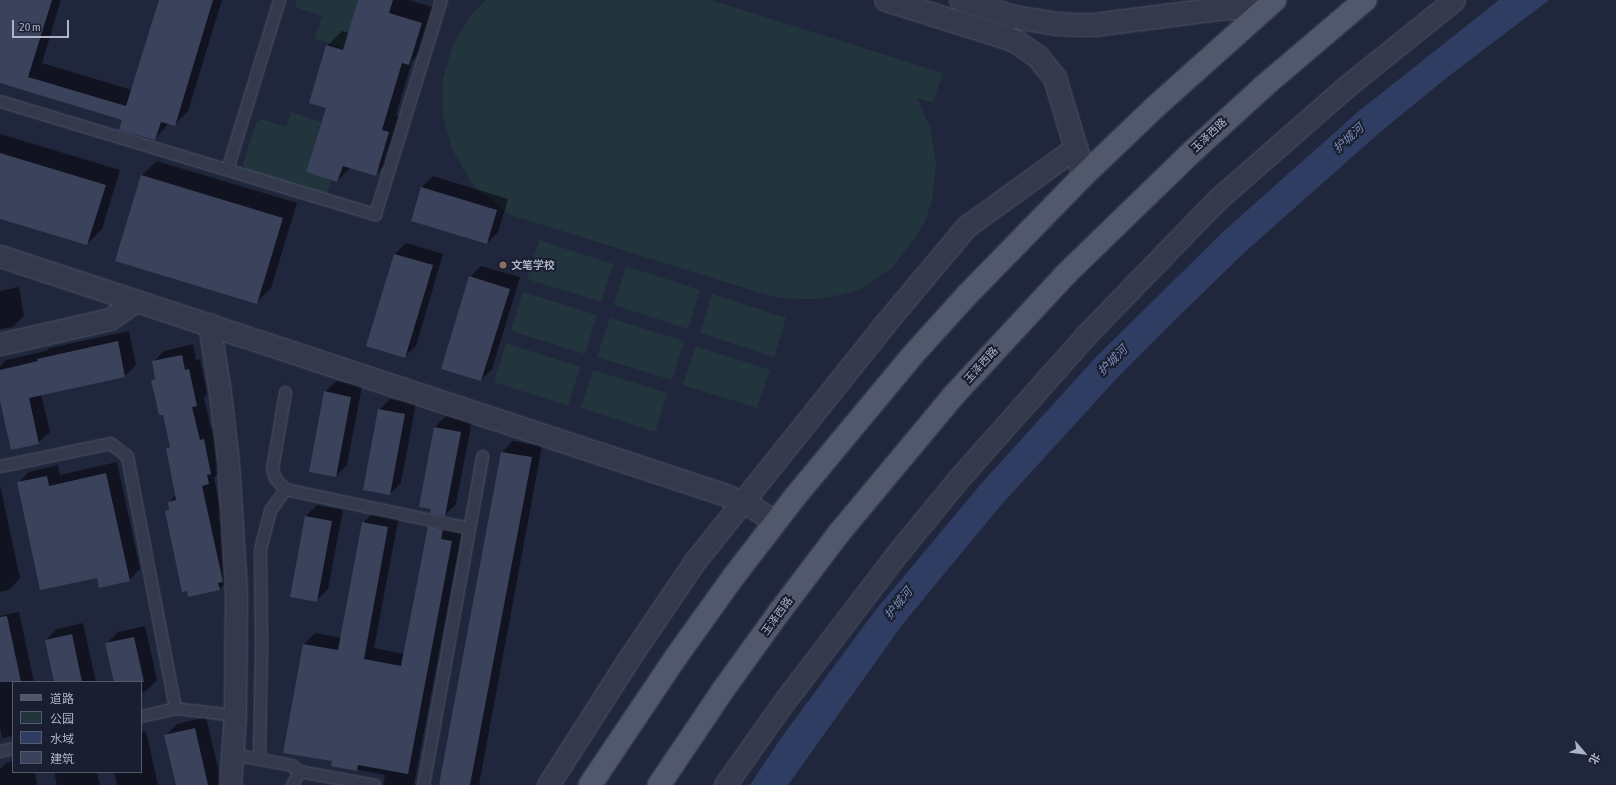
<!DOCTYPE html>
<meta charset="utf-8">
<style>
body{margin:0}
#map{position:relative;width:1616px;height:785px;overflow:hidden;background:#20273c;font-family:"Asap Condensed","Noto Sans SC",sans-serif}
div>[style]{position:absolute}
.green>*{inset:0;background:#22353d}
.water>*{inset:0;background:#303d62}
.shadow>*{inset:0;background:#0007}
.building>*{inset:0;background:#3b435c}
.roads{filter:drop-shadow(0 0 1px #4e5467) drop-shadow(0 0 1px #4e5467)}
.service>*{height:11px;margin:-5.5px;padding:0 5.5px;transform-origin:5.5px;border-radius:5.5px;background:#343a4c}
.minor>*{height:21px;margin:-10.5px;padding:0 10.5px;transform-origin:10.5px;border-radius:10.5px;background:#343a4c}
.tertiary>*{height:22px;margin:-11px;padding:0 11px;transform-origin:11px;border-radius:11px;background:#343a4c}
.primary>*{height:22px;margin:-11px;padding:0 11px;transform-origin:11px;border-radius:11px;background:#51586c}
.dots>*{width:11px;height:11px;translate:-50% -50%;box-sizing:border-box;border:2px solid #191f30;border-radius:50%}
span{translate:-50% -50%;white-space:nowrap;text-align:center;line-height:1.15;-webkit-text-stroke:4px #191f30;paint-order:stroke}
.street-label{font-size:11px;color:#aeb4c8}
.poi-label{font-size:11px;color:#aeb4c8;font-weight:700}
.left{translate:0 -50%;text-align:left}
.water-label{font-size:12px;color:#7b8bb7;font-style:italic}
.legend{position:absolute;left:12px;top:681px;width:130px;height:92px;box-sizing:border-box;background:#191f30;border:1px solid #555b6d;margin:0;padding:5px 7px;list-style:none;font-size:12px;color:#aeb4c8}
.legend li{display:flex;align-items:center;gap:8px;height:20px}
.legend b{width:20px;border:1px solid #555b6d}
.north{position:absolute;left:1564px;top:733px;width:40px;height:40px;-webkit-text-stroke:3px #191f30;paint-order:stroke;rotate:118deg;font-size:11px;font-weight:700;line-height:16px;text-align:center;color:#aeb4c8}
.north::after{content:'';display:block;margin:auto;width:14px;height:18px;background:#aeb4c8;clip-path:polygon(50% 0,100% 100%,50% 72%,0 100%)}
.scale{position:absolute;left:12px;top:20px;width:57px;height:18px;box-sizing:border-box;border:2px solid #aeb4c8;border-top:0;padding-left:5px;font-size:12px;line-height:14px;white-space:nowrap;color:#aeb4c8;-webkit-text-stroke:3px #191f30;paint-order:stroke}
</style>
<div id="map">
<div class="green">
<div style="clip-path:polygon(297px 0,358px 0,344px 48px,315px 39px,322px 16px,295px 7px)"></div>
<div style="clip-path:polygon(486px 0,711px 0,943px 73px,933px 102px,917px 98px,931px 130px,936px 165px,932px 200px,926px 219px,917px 236px,893px 267px,861px 289px,839px 295px,817px 299px,796px 299px,775px 297px,754px 291px,511px 215px,482px 193px,470px 180px,452px 149px,443px 115px,443px 79px,453px 45px,471px 15px)"></div>
<div style="clip-path:polygon(291px 112px,321px 122px,306px 172px,331px 180px,327px 195px,247px 170px,243px 164px,256px 123px,261px 119px,286px 127px)"></div>
<div style="clip-path:polygon(539px 240px,613px 264px,601px 302px,527px 279px)"></div>
<div style="clip-path:polygon(626px 266px,700px 290px,688px 329px,614px 305px)"></div>
<div style="clip-path:polygon(523px 292px,597px 315px,585px 354px,511px 331px)"></div>
<div style="clip-path:polygon(712px 294px,786px 318px,774px 357px,700px 333px)"></div>
<div style="clip-path:polygon(610px 318px,684px 341px,672px 380px,597px 357px)"></div>
<div style="clip-path:polygon(506px 343px,580px 367px,568px 406px,494px 382px)"></div>
<div style="clip-path:polygon(696px 346px,770px 370px,757px 408px,683px 385px)"></div>
<div style="clip-path:polygon(593px 370px,667px 393px,655px 432px,581px 408px)"></div>
</div>
<div class="water">
<div style="clip-path:polygon(1499px 0,1549px 0,1445px 79px,1378px 134px,1246px 251px,1181px 314px,1118px 377px,1002px 504px,902px 625px,788px 785px,750px 785px,781px 738px,875px 611px,980px 485px,1096px 357px,1225px 230px,1359px 111px)"></div>
</div>
<div class="shadow">
<div style="clip-path:polygon(0 0,61px 0,42px 63px,132px 90px,160px 0,222px 0,188px 111px,174px 125px,169px 123px,155px 139px,123px 120px,0 82px)"></div>
<div style="clip-path:polygon(359px 0,409px 0,436px 8px,424px 49px,412px 61px,396px 115px,403px 117px,390px 160px,375px 175px,351px 167px,337px 181px,327px 107px,327px 46px,342px 31px,349px 33px)"></div>
<div style="clip-path:polygon(0 134px,120px 170px,102px 229px,87px 244px,0 218px)"></div>
<div style="clip-path:polygon(157px 161px,297px 203px,271px 288px,256px 303px,142px 175px)"></div>
<div style="clip-path:polygon(433px 176px,508px 199px,498px 232px,487px 243px,422px 187px)"></div>
<div style="clip-path:polygon(406px 243px,443px 254px,416px 346px,404px 357px,367px 345px,395px 254px)"></div>
<div style="clip-path:polygon(481px 266px,520px 277px,492px 369px,481px 380px,470px 277px)"></div>
<div style="clip-path:polygon(19px 287px,24px 316px,13px 327px,0 329px,0 291px)"></div>
<div style="clip-path:polygon(129px 331px,136px 365px,125px 376px,41px 394px,50px 432px,38px 443px,0 396px,0 366px,6px 360px,46px 351px,50px 348px)"></div>
<div style="clip-path:polygon(193px 344px,196px 360px,200px 359px,207px 394px,204px 398px,211px 429px,215px 429px,219px 472px,214px 478px,234px 570px,231px 578px,220px 589px,166px 512px,170px 508px,169px 502px,176px 494px,167px 449px,170px 445px,163px 414px,152px 380px,156px 377px,153px 362px,164px 351px)"></div>
<div style="clip-path:polygon(336px 381px,362px 386px,347px 465px,336px 476px,325px 392px)"></div>
<div style="clip-path:polygon(390px 399px,416px 403px,401px 483px,390px 494px,379px 410px)"></div>
<div style="clip-path:polygon(446px 416px,472px 421px,456px 504px,445px 515px,432px 509px,420px 506px,435px 427px)"></div>
<div style="clip-path:polygon(513px 441px,542px 446px,479px 785px,440px 785px,502px 452px)"></div>
<div style="clip-path:polygon(117px 462px,140px 569px,129px 580px,98px 577px,18px 483px,29px 472px,58px 465px,60px 475px)"></div>
<div style="clip-path:polygon(0 485px,20px 578px,9px 590px,0 592px)"></div>
<div style="clip-path:polygon(317px 505px,343px 510px,328px 589px,317px 600px,306px 516px)"></div>
<div style="clip-path:polygon(374px 512px,399px 516px,374px 648px,404px 654px,429px 527px,440px 516px,453px 519px,451px 529px,462px 531px,414px 785px,383px 785px,385px 775px,332px 765px,333px 761px,284px 752px,304px 644px,315px 633px,342px 638px,363px 523px)"></div>
<div style="clip-path:polygon(19px 612px,34px 682px,13px 682px,13px 736px,2px 738px,0 727px,0 616px)"></div>
<div style="clip-path:polygon(83px 623px,96px 682px,55px 682px,46px 640px,57px 629px)"></div>
<div style="clip-path:polygon(145px 626px,157px 680px,146px 691px,141px 692px,141px 682px,115px 682px,107px 643px,118px 632px)"></div>
<div style="clip-path:polygon(206px 717px,222px 785px,177px 785px,166px 735px,177px 724px)"></div>
<div style="clip-path:polygon(146px 731px,158px 785px,117px 785px,114px 772px,141px 772px,141px 732px)"></div>
<div style="clip-path:polygon(13px 761px,13px 772px,35px 772px,37px 785px,0 785px,0 769px,6px 763px)"></div>
<div style="clip-path:polygon(54px 772px,97px 772px,100px 785px,57px 785px)"></div>
</div>
<div class="building">
<div style="clip-path:polygon(0 0,52px 0,28px 77px,126px 106px,159px 0,213px 0,175px 126px,161px 122px,155px 140px,119px 130px,122px 120px,0 83px)"></div>
<div style="clip-path:polygon(358px 0,393px 0,389px 13px,422px 23px,409px 65px,402px 63px,382px 130px,389px 132px,376px 176px,343px 166px,337px 182px,306px 172px,326px 108px,309px 103px,326px 45px,343px 50px)"></div>
<div style="clip-path:polygon(0 153px,106px 185px,87px 245px,0 219px)"></div>
<div style="clip-path:polygon(141px 175px,283px 218px,257px 304px,115px 261px)"></div>
<div style="clip-path:polygon(421px 187px,497px 210px,487px 244px,411px 221px)"></div>
<div style="clip-path:polygon(394px 254px,433px 265px,405px 358px,366px 346px)"></div>
<div style="clip-path:polygon(469px 276px,510px 289px,481px 381px,441px 369px)"></div>
<div style="clip-path:polygon(118px 341px,125px 377px,29px 398px,39px 444px,11px 450px,0 401px,0 370px,38px 361px,37px 359px)"></div>
<div style="clip-path:polygon(182px 355px,185px 370px,189px 369px,197px 406px,192px 407px,200px 440px,204px 439px,211px 474px,207px 475px,209px 484px,202px 486px,223px 582px,218px 583px,220px 590px,188px 597px,187px 591px,182px 592px,165px 511px,169px 510px,168px 502px,176px 500px,166px 448px,170px 447px,163px 415px,159px 415px,151px 380px,155px 379px,152px 361px)"></div>
<div style="clip-path:polygon(324px 391px,351px 397px,336px 477px,309px 472px)"></div>
<div style="clip-path:polygon(378px 409px,405px 414px,390px 495px,363px 490px)"></div>
<div style="clip-path:polygon(434px 427px,461px 432px,445px 516px,430px 513px,431px 509px,419px 507px)"></div>
<div style="clip-path:polygon(501px 452px,532px 457px,470px 785px,439px 785px)"></div>
<div style="clip-path:polygon(106px 473px,130px 581px,99px 588px,97px 578px,40px 590px,17px 482px,47px 476px,49px 486px)"></div>
<div style="clip-path:polygon(305px 516px,332px 521px,317px 602px,290px 597px)"></div>
<div style="clip-path:polygon(362px 522px,388px 527px,364px 659px,401px 666px,428px 526px,443px 530px,441px 539px,452px 541px,408px 774px,358px 765px,357px 771px,331px 766px,332px 761px,283px 753px,303px 644px,338px 650px)"></div>
<div style="clip-path:polygon(7px 616px,21px 682px,0 682px,0 617px)"></div>
<div style="clip-path:polygon(72px 634px,82px 682px,54px 682px,45px 640px)"></div>
<div style="clip-path:polygon(134px 637px,144px 682px,114px 682px,105px 643px)"></div>
<div style="clip-path:polygon(195px 728px,208px 785px,176px 785px,164px 735px)"></div>
</div>
<div class="roads">
<div class="service">
<div style="left:0;top:101px;width:392px;rotate:16.8deg"></div>
<div style="left:375px;top:214px;width:224px;rotate:-72.9deg"></div>
<div style="left:227px;top:169px;width:177px;rotate:-72.9deg"></div>
<div style="left:0;top:466px;width:112px;rotate:-11.8deg"></div>
<div style="left:110px;top:443px;width:21px;rotate:37deg"></div>
<div style="left:127px;top:456px;width:257px;rotate:79.2deg"></div>
<div style="left:285px;top:489px;width:15px;rotate:-132deg"></div>
<div style="left:275px;top:478px;width:9px;rotate:-108deg"></div>
<div style="left:272px;top:469px;width:78px;rotate:-80.4deg"></div>
<div style="left:141px;top:716px;width:35px;rotate:-13deg"></div>
<div style="left:175px;top:708px;width:60px;rotate:6.7deg"></div>
<div style="left:0;top:751px;width:13px;rotate:-13deg"></div>
<div style="left:233px;top:754px;width:59px;rotate:10.7deg"></div>
<div style="left:291px;top:765px;width:10px;rotate:37deg"></div>
<div style="left:299px;top:771px;width:77px;rotate:10.4deg"></div>
<div style="left:259px;top:759px;width:111px;rotate:-89deg"></div>
<div style="left:261px;top:648px;width:99px;rotate:-90.6deg"></div>
<div style="left:260px;top:549px;width:40px;rotate:-75.6deg"></div>
<div style="left:270px;top:510px;width:26px;rotate:-54deg"></div>
<div style="left:285px;top:489px;width:188px;rotate:12deg"></div>
<div style="left:292px;top:785px;width:16px;rotate:-63deg"></div>
<div style="left:423px;top:785px;width:334px;rotate:-79.8deg"></div>
</div>
<div class="minor">
<div style="left:0;top:256px;width:761px;rotate:18.22deg"></div>
<div style="left:723px;top:494px;width:30px;rotate:23deg"></div>
<div style="left:751px;top:506px;width:29px;rotate:34deg"></div>
<div style="left:209px;top:324px;width:70px;rotate:80.9deg"></div>
<div style="left:220px;top:393px;width:69px;rotate:83.4deg"></div>
<div style="left:228px;top:462px;width:131px;rotate:86.5deg"></div>
<div style="left:236px;top:593px;width:122px;rotate:90.5deg"></div>
<div style="left:235px;top:715px;width:70px;rotate:94.1deg"></div>
<div style="left:0;top:344px;width:113px;rotate:-12.8deg"></div>
<div style="left:110px;top:319px;width:32px;rotate:-35deg"></div>
<div style="left:548px;top:785px;width:148px;rotate:-57.4deg"></div>
<div style="left:628px;top:660px;width:120px;rotate:-55.9deg"></div>
<div style="left:695px;top:561px;width:301px;rotate:-51.3deg"></div>
<div style="left:883px;top:326px;width:131px;rotate:-50deg"></div>
<div style="left:967px;top:226px;width:135px;rotate:-35.9deg"></div>
<div style="left:725px;top:785px;width:105px;rotate:-54.7deg"></div>
<div style="left:786px;top:699px;width:188px;rotate:-52.6deg"></div>
<div style="left:900px;top:550px;width:94px;rotate:-50.6deg"></div>
<div style="left:960px;top:477px;width:190px;rotate:-48.4deg"></div>
<div style="left:1086px;top:335px;width:190px;rotate:-45.9deg"></div>
<div style="left:1218px;top:199px;width:171px;rotate:-41.2deg"></div>
<div style="left:1347px;top:86px;width:137px;rotate:-38.8deg"></div>
</div>
<div class="tertiary">
<div style="left:886px;top:0;width:127px;rotate:17.4deg"></div>
<div style="left:1007px;top:38px;width:12px;rotate:24deg"></div>
<div style="left:1018px;top:43px;width:24px;rotate:35deg"></div>
<div style="left:1038px;top:57px;width:27px;rotate:51deg"></div>
<div style="left:1055px;top:78px;width:101px;rotate:73.4deg"></div>
<div style="left:961px;top:0;width:56px;rotate:17.8deg"></div>
<div style="left:1014px;top:17px;width:45px;rotate:9deg"></div>
<div style="left:1058px;top:24px;width:18px;rotate:3deg"></div>
<div style="left:1076px;top:25px;width:18px"></div>
<div style="left:1094px;top:25px;width:126px;rotate:-7.3deg"></div>
<div style="left:1219px;top:9px;width:49px;rotate:-3.5deg"></div>
</div>
<div class="primary">
<div style="left:590px;top:785px;width:154px;rotate:-56.1deg"></div>
<div style="left:676px;top:657px;width:100px;rotate:-54.4deg"></div>
<div style="left:734px;top:576px;width:98px;rotate:-52.4deg"></div>
<div style="left:794px;top:498px;width:183px;rotate:-50.3deg"></div>
<div style="left:911px;top:357px;width:84px;rotate:-47.9deg"></div>
<div style="left:967px;top:295px;width:168px;rotate:-45.7deg"></div>
<div style="left:1084px;top:175px;width:97px;rotate:-43.7deg"></div>
<div style="left:1154px;top:108px;width:162px;rotate:-41.8deg"></div>
<div style="left:659px;top:785px;width:115px;rotate:-56deg"></div>
<div style="left:723px;top:690px;width:97px;rotate:-54.2deg"></div>
<div style="left:780px;top:611px;width:98px;rotate:-52.9deg"></div>
<div style="left:839px;top:533px;width:180px;rotate:-50.2deg"></div>
<div style="left:954px;top:395px;width:165px;rotate:-47.2deg"></div>
<div style="left:1066px;top:274px;width:178px;rotate:-44.1deg"></div>
<div style="left:1194px;top:150px;width:95px;rotate:-42.4deg"></div>
<div style="left:1264px;top:86px;width:133px;rotate:-40.4deg"></div>
</div>
</div>
<div class="dots">
<div style="left:503px;top:265px;background:#8d6e63"></div>
</div>
<div class="street-label">
<span style="left:1209px;top:135px;rotate:-43deg">玉泽西路</span>
<span style="left:981px;top:365px;rotate:-48deg">玉泽西路</span>
<span style="left:777px;top:616px;rotate:-54deg">玉泽西路</span>
</div>
<div class="poi-label">
<span class="left" style="left:511px;top:265px">文笔学校</span>
</div>
<div class="water-label">
<span style="left:1349px;top:139px;rotate:-42deg">护城河</span>
<span style="left:1113px;top:361px;rotate:-45deg">护城河</span>
<span style="left:899px;top:604px;rotate:-51deg">护城河</span>
</div>
<ul class="legend">
<li><b style="height:5px;background:#51586c"></b>道路</li>
<li><b style="height:11px;background:#22353d"></b>公园</li>
<li><b style="height:11px;background:#303d62"></b>水域</li>
<li><b style="height:11px;background:#3b435c"></b>建筑</li>
</ul>
<div class="north">北</div>
<div class="scale">20 m</div>
</div>
